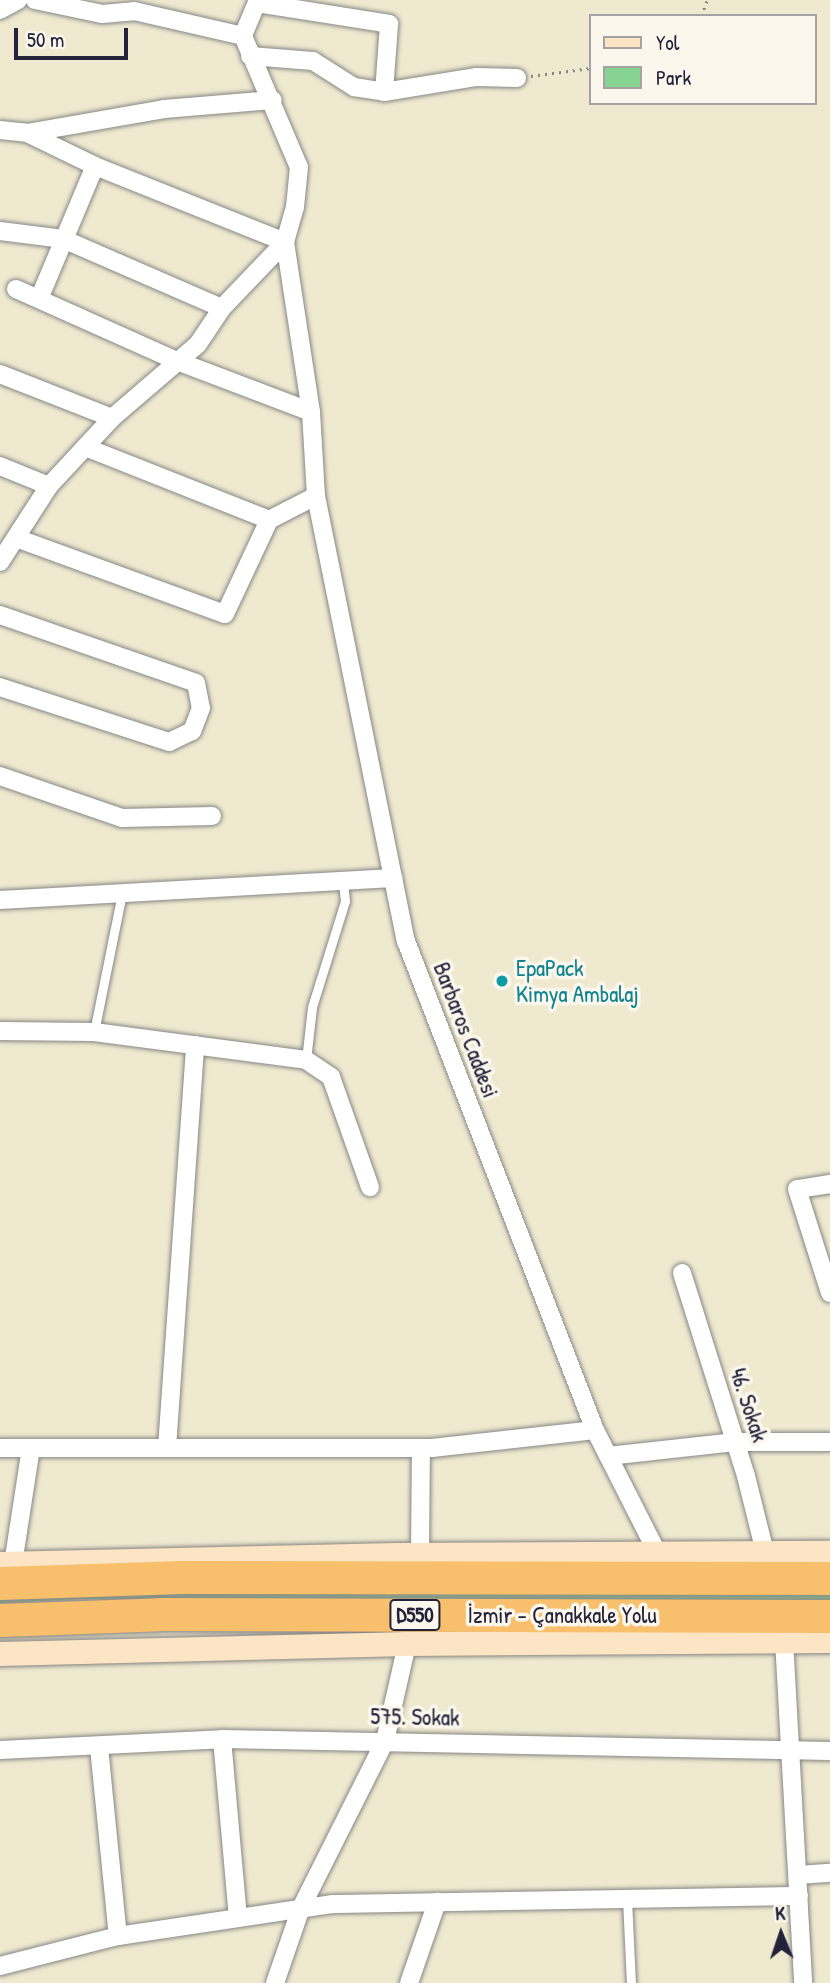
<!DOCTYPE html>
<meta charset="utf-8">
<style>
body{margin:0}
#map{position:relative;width:830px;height:1983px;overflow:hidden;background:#eee9cf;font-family:"Patrick Hand",sans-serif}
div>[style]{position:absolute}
.green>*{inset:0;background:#87d492}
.path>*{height:2.5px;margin-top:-1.25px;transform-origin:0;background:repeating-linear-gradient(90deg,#888685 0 2px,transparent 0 7px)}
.roads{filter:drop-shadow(0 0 2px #888685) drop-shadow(0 0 2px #888685)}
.lane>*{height:9px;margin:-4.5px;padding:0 4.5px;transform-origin:4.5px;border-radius:4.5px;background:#fff}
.street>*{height:18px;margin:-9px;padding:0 9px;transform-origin:9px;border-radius:9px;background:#fff}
.secondary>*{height:24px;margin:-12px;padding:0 12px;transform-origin:12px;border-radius:12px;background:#fce5c4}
.highway>*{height:33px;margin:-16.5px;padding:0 16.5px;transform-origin:16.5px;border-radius:16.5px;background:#f8bf6c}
.dots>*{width:19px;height:19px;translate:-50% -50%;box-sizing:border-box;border:4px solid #fbf7ec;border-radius:50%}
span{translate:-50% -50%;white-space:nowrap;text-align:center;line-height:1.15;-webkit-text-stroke:7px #fbf7ec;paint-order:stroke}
.shield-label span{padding:2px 5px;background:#fbf7ec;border:2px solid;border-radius:5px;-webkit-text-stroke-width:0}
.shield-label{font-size:21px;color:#22223b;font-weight:700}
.culture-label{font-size:23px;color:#0d838f}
.left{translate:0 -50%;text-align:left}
.street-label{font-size:23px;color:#22223b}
.legend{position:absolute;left:589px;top:14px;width:228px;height:91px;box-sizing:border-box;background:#fbf7ec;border:2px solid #a4a2a5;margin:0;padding:9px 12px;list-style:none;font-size:21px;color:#22223b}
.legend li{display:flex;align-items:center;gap:14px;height:35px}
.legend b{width:35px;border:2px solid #a4a2a5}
.north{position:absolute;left:746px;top:1899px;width:70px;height:70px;-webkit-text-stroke:5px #fbf7ec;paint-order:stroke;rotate:358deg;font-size:19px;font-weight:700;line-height:28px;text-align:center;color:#22223b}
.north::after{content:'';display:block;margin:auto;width:24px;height:32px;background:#22223b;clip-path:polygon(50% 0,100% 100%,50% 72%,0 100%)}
.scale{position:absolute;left:14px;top:28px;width:114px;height:32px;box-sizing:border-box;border:4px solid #22223b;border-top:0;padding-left:9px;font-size:21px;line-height:24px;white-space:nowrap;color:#22223b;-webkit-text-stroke:5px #fbf7ec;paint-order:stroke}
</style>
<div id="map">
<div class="green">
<div style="clip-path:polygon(80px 1591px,830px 1592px,830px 1600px,80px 1599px,0 1603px,0 1596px)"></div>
</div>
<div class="path">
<div style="left:701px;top:16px;width:17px;rotate:-69deg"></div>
<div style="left:531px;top:76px;width:60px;rotate:-7.7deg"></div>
</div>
<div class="roads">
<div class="lane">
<div style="left:94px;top:1032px;width:142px;rotate:-78.6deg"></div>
<div style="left:306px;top:1060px;width:53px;rotate:-83.5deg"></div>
<div style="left:312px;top:1007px;width:111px;rotate:-72.7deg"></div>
<div style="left:345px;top:901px;width:20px;rotate:-96deg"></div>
<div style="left:627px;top:1899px;width:84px;rotate:87.3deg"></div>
</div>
<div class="street">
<div style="left:35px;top:0;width:68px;rotate:11.8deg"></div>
<div style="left:102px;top:14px;width:32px;rotate:-5deg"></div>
<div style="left:134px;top:11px;width:112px;rotate:12.9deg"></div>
<div style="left:258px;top:0;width:39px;rotate:113deg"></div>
<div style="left:243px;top:36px;width:142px;rotate:66.9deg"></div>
<div style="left:299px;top:167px;width:40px;rotate:95.7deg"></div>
<div style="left:295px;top:207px;width:36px;rotate:106deg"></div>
<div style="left:285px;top:242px;width:172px;rotate:81.3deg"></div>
<div style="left:311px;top:412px;width:84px;rotate:86.6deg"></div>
<div style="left:316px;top:496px;width:454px;rotate:78.6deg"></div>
<div style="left:406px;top:941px;width:524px;rotate:68.87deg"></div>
<div style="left:595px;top:1430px;width:139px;rotate:63.1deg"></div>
<div style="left:257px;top:3px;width:134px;rotate:9deg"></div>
<div style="left:389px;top:24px;width:68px;rotate:94.2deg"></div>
<div style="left:0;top:10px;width:21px;rotate:-29deg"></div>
<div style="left:250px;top:56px;width:63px;rotate:4.5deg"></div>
<div style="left:313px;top:61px;width:49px;rotate:32.4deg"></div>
<div style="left:354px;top:87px;width:30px;rotate:9deg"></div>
<div style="left:384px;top:92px;width:94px;rotate:-9.2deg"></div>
<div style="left:477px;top:77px;width:40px;rotate:1.4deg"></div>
<div style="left:0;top:130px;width:27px;rotate:6deg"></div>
<div style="left:27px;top:133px;width:139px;rotate:-9.9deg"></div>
<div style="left:164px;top:109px;width:109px;rotate:-4.7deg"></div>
<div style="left:27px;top:133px;width:76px;rotate:25.9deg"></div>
<div style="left:95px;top:166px;width:205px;rotate:21.8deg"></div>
<div style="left:0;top:231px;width:64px;rotate:7.2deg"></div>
<div style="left:63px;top:239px;width:173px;rotate:23.5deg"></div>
<div style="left:16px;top:289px;width:176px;rotate:24.1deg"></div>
<div style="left:177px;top:361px;width:143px;rotate:20.8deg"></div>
<div style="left:39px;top:299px;width:144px;rotate:-67.2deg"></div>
<div style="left:0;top:374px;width:120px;rotate:21.4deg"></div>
<div style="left:85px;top:447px;width:198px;rotate:21.6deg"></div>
<div style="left:0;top:466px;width:53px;rotate:22.2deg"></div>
<div style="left:16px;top:538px;width:222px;rotate:20deg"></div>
<div style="left:225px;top:614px;width:104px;rotate:-64.9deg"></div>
<div style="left:269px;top:520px;width:53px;rotate:-27.1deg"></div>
<div style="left:0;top:562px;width:90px;rotate:-57.2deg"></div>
<div style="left:49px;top:486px;width:93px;rotate:-47.2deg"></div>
<div style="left:112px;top:418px;width:113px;rotate:-40.7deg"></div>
<div style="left:198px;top:344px;width:43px;rotate:-56.3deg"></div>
<div style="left:222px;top:308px;width:91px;rotate:-46.3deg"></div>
<div style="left:0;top:615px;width:207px;rotate:19.1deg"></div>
<div style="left:196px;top:683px;width:25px;rotate:79deg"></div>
<div style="left:201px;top:708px;width:25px;rotate:111deg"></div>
<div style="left:192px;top:731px;width:25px;rotate:154deg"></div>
<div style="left:169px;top:742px;width:178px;rotate:-162deg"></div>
<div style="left:0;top:776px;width:129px;rotate:19deg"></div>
<div style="left:122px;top:818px;width:90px;rotate:-1.3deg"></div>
<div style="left:0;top:900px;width:394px;rotate:-3.2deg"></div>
<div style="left:0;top:1031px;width:94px;rotate:0.6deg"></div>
<div style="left:94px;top:1032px;width:214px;rotate:7.5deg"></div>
<div style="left:306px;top:1060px;width:30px;rotate:34deg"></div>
<div style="left:331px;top:1077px;width:117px;rotate:70.5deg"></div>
<div style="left:830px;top:1184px;width:33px;rotate:171deg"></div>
<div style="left:797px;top:1189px;width:109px;rotate:72.4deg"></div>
<div style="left:682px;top:1273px;width:213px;rotate:72.5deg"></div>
<div style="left:746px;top:1476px;width:78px;rotate:76deg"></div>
<div style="left:0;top:1448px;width:432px"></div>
<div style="left:432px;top:1448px;width:164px;rotate:-6.3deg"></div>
<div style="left:167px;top:1448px;width:404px;rotate:-86deg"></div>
<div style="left:608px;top:1456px;width:128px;rotate:-6.3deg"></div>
<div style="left:735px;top:1442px;width:95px"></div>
<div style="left:420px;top:1555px;width:107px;rotate:-89.5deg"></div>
<div style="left:13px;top:1564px;width:117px;rotate:-81.2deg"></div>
<div style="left:784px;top:1640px;width:344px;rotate:86.8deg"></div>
<div style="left:222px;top:1739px;width:179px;rotate:84.9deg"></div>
<div style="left:99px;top:1747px;width:190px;rotate:84.3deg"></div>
<div style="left:0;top:1750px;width:222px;rotate:-2.8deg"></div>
<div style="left:222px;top:1739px;width:608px;rotate:1.13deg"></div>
<div style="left:798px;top:1875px;width:32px;rotate:-4deg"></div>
<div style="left:0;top:1966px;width:122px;rotate:-14.3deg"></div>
<div style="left:118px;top:1936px;width:216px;rotate:-8.5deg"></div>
<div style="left:332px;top:1904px;width:467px;rotate:-1deg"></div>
<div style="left:275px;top:1983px;width:79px;rotate:-70.9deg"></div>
<div style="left:301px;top:1908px;width:187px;rotate:-63.3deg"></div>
<div style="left:385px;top:1741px;width:99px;rotate:-77.2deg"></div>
<div style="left:409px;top:1983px;width:86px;rotate:-70.9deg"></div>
</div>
<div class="secondary">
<div style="left:0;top:1564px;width:396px;rotate:-1.3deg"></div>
<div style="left:396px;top:1555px;width:434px;rotate:-0.3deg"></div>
<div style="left:0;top:1654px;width:407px;rotate:-1.4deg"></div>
<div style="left:407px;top:1644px;width:423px;rotate:-0.4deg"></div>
</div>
<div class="highway">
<div style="left:0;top:1583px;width:182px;rotate:-1.9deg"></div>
<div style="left:182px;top:1577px;width:648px;rotate:0.09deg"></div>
<div style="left:0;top:1620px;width:160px;rotate:-2.1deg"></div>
<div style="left:160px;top:1614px;width:670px;rotate:0.17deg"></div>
</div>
</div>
<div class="dots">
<div style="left:502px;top:981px;background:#0f9aa8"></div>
</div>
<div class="shield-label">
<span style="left:415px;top:1615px">D550</span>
</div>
<div class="culture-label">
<span class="left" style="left:516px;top:981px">EpaPack<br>Kimya Ambalaj</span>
</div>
<div class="street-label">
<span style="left:466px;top:1030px;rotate:69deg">Barbaros Caddesi</span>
<span style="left:749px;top:1405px;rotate:72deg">46. Sokak</span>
<span style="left:562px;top:1615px">İzmir - Çanakkale Yolu</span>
<span style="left:415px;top:1717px;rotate:1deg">575. Sokak</span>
</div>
<ul class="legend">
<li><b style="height:9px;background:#fce5c4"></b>Yol</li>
<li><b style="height:19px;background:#87d492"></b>Park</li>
</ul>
<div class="north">K</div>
<div class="scale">50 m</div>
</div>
